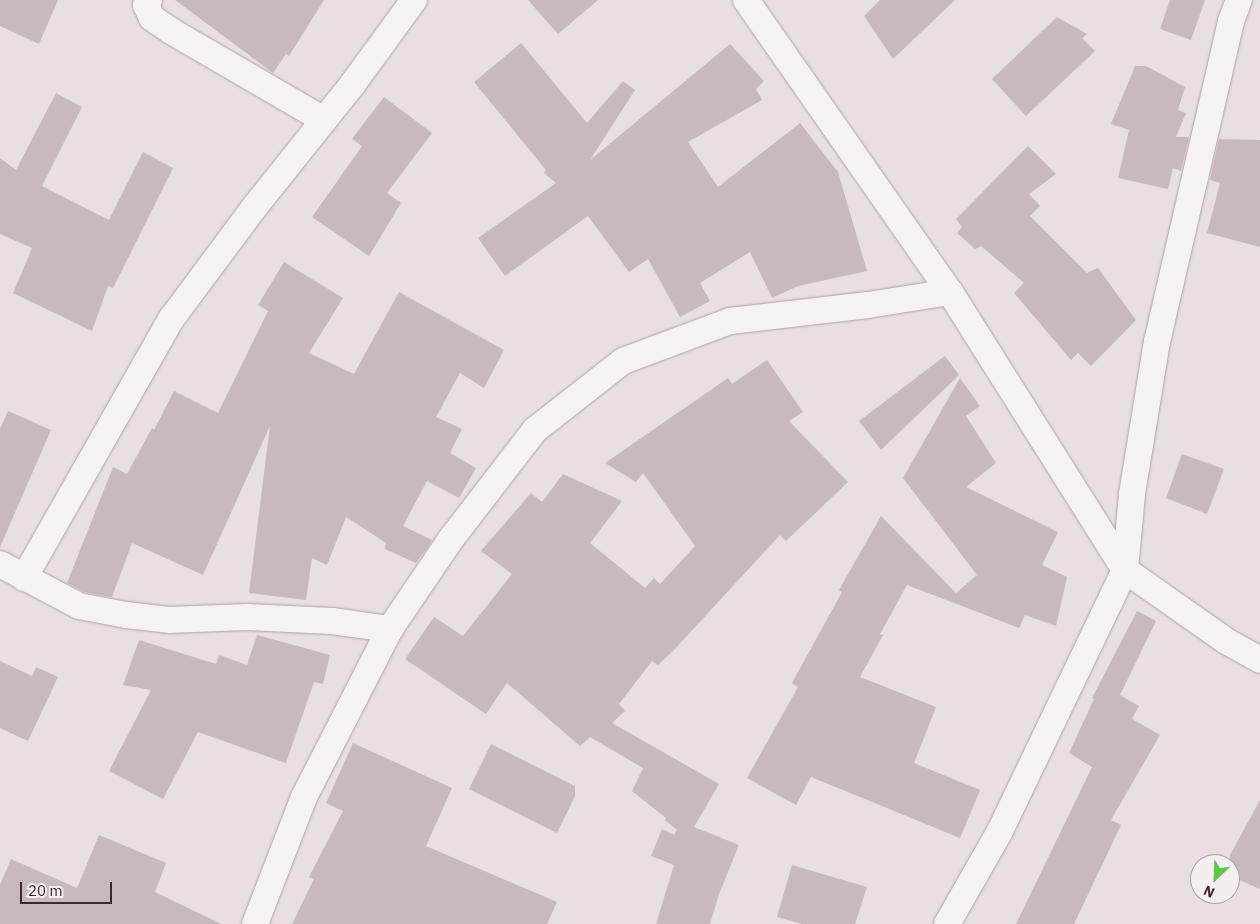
<!DOCTYPE html>
<style>
body{margin:0}
#map{position:relative;width:1260px;height:924px;overflow:hidden;background:#e7dfe2;font-family:"IBM Plex Sans",sans-serif}
div>[style]{position:absolute}
.building>*{inset:0;background:#c7b9be}
.roads{filter:drop-shadow(0 0 1px #aea1a5) drop-shadow(0 0 1px #aea1a5)}
.street>*{height:26px;margin:-13px;padding:0 13px;transform-origin:13px;border-radius:13px;background:#f6f1f3}
span{translate:-50% -50%;white-space:nowrap;text-align:center;line-height:1.15;-webkit-text-stroke:4.5px #f5eef1;paint-order:stroke}
.north{position:absolute;left:1190px;top:854px;width:50px;height:50px;box-sizing:border-box;background:#f5eef1;border:1px solid #ac9fa4;border-radius:50%;rotate:205deg;font-size:14px;font-weight:700;line-height:20px;text-align:center;color:#3e2830}
.north::after{content:'';display:block;margin:auto;width:18px;height:22px;background:#5bc947;clip-path:polygon(50% 0,100% 100%,50% 72%,0 100%)}
.scale{position:absolute;left:20px;top:882px;width:92px;height:22px;box-sizing:border-box;border:2px solid #3e2830;border-top:0;padding-left:6px;font-size:15px;line-height:18px;white-space:nowrap;color:#3e2830;-webkit-text-stroke:4px #f5eef1;paint-order:stroke}
</style>
<div id="map">
<div class="building">
<div style="clip-path:polygon(0 0,58px 0,39px 44px,0 26px)"></div>
<div style="clip-path:polygon(175px 0,324px 0,289px 56px,286px 54px,273px 73px)"></div>
<div style="clip-path:polygon(528px 0,598px 0,558px 34px)"></div>
<div style="clip-path:polygon(880px 0,955px 0,893px 59px,864px 16px)"></div>
<div style="clip-path:polygon(1170px 0,1205px 0,1191px 40px,1160px 29px)"></div>
<div style="clip-path:polygon(1057px 17px,1087px 34px,1082px 38px,1095px 51px,1026px 116px,992px 79px)"></div>
<div style="clip-path:polygon(521px 43px,587px 123px,623px 81px,635px 90px,590px 160px,730px 44px,764px 81px,756px 89px,762px 100px,688px 142px,718px 187px,800px 123px,838px 172px,867px 271px,798px 286px,772px 298px,750px 252px,700px 283px,710px 301px,680px 317px,648px 259px,629px 272px,588px 216px,505px 276px,478px 238px,556px 183px,544px 173px,546px 170px,474px 82px)"></div>
<div style="clip-path:polygon(1135px 66px,1146px 66px,1185px 87px,1178px 110px,1186px 113px,1176px 137px,1189px 137px,1181px 171px,1173px 168px,1168px 189px,1118px 178px,1129px 130px,1111px 124px)"></div>
<div style="clip-path:polygon(56px 93px,82px 107px,42px 186px,109px 220px,143px 152px,173px 168px,113px 288px,108px 286px,92px 331px,13px 293px,32px 248px,0 234px,0 158px,16px 170px)"></div>
<div style="clip-path:polygon(384px 97px,432px 133px,387px 193px,401px 203px,369px 256px,312px 217px,362px 146px,352px 139px)"></div>
<div style="clip-path:polygon(1219px 139px,1260px 140px,1260px 247px,1207px 233px,1220px 183px,1210px 180px)"></div>
<div style="clip-path:polygon(1028px 146px,1056px 174px,1029px 194px,1040px 206px,1030px 216px,1087px 273px,1098px 268px,1136px 320px,1091px 366px,1078px 353px,1071px 360px,1014px 293px,1024px 283px,981px 246px,975px 249px,957px 233px,962px 227px,956px 219px)"></div>
<div style="clip-path:polygon(284px 262px,343px 298px,309px 353px,354px 374px,399px 292px,504px 350px,484px 388px,460px 373px,436px 417px,462px 429px,450px 453px,476px 468px,459px 498px,427px 481px,403px 526px,432px 540px,428px 547px,416px 563px,385px 549px,386px 543px,346px 517px,327px 565px,312px 558px,306px 600px,249px 593px,270px 426px,203px 575px,132px 543px,112px 597px,84px 592px,67px 583px,113px 467px,127px 474px,152px 428px,154px 430px,174px 391px,218px 413px,268px 311px,258px 305px)"></div>
<div style="clip-path:polygon(945px 356px,959px 375px,881px 450px,859px 421px)"></div>
<div style="clip-path:polygon(767px 360px,803px 412px,789px 421px,848px 482px,786px 541px,780px 535px,674px 650px,658px 665px,652px 661px,619px 704px,625px 711px,612px 723px,719px 784px,694px 827px,739px 845px,719px 894px,710px 924px,656px 924px,674px 865px,651px 856px,662px 829px,674px 835px,677px 830px,665px 820px,666px 818px,632px 791px,643px 768px,590px 737px,580px 746px,507px 683px,486px 714px,405px 659px,434px 617px,463px 636px,512px 574px,481px 551px,531px 493px,542px 502px,563px 474px,622px 501px,590px 543px,645px 588px,654px 578px,660px 584px,695px 546px,643px 473px,636px 482px,605px 463px,728px 378px,732px 384px)"></div>
<div style="clip-path:polygon(960px 378px,980px 406px,966px 416px,996px 463px,966px 487px,1058px 532px,1042px 565px,1067px 577px,1056px 626px,1025px 615px,1019px 628px,907px 585px,880px 634px,883px 635px,860px 677px,936px 707px,914px 763px,980px 790px,960px 838px,811px 777px,796px 805px,747px 778px,798px 687px,792px 683px,842px 592px,839px 590px,881px 516px,956px 593px,977px 575px,903px 478px)"></div>
<div style="clip-path:polygon(8px 411px,51px 430px,0 547px,0 429px)"></div>
<div style="clip-path:polygon(1182px 454px,1224px 469px,1207px 514px,1166px 498px)"></div>
<div style="clip-path:polygon(1137px 611px,1156px 621px,1120px 695px,1139px 706px,1132px 719px,1160px 735px,1111px 820px,1121px 825px,1074px 924px,1016px 924px,1092px 767px,1069px 753px,1094px 699px,1092px 698px)"></div>
<div style="clip-path:polygon(257px 635px,330px 655px,323px 684px,314px 682px,286px 763px,198px 732px,163px 799px,109px 771px,151px 690px,123px 685px,139px 640px,216px 664px,219px 655px,247px 665px)"></div>
<div style="clip-path:polygon(0 661px,32px 676px,36px 667px,58px 677px,28px 741px,0 728px)"></div>
<div style="clip-path:polygon(353px 743px,452px 788px,426px 846px,557px 902px,547px 924px,292px 924px,314px 879px,309px 877px,343px 811px,326px 803px)"></div>
<div style="clip-path:polygon(491px 744px,575px 786px,575px 796px,557px 833px,469px 789px)"></div>
<div style="clip-path:polygon(1260px 800px,1260px 889px,1230px 876px,1230px 855px)"></div>
<div style="clip-path:polygon(99px 835px,166px 863px,155px 892px,221px 924px,0 924px,0 885px,11px 859px,77px 888px)"></div>
<div style="clip-path:polygon(792px 865px,867px 887px,855px 924px,802px 924px,777px 917px)"></div>
</div>
<div class="roads">
<div class="street">
<div style="left:149px;top:0;width:6px;rotate:121deg"></div>
<div style="left:146px;top:5px;width:14px;rotate:65deg"></div>
<div style="left:152px;top:18px;width:23px;rotate:34deg"></div>
<div style="left:171px;top:31px;width:177px;rotate:30.2deg"></div>
<div style="left:746px;top:0;width:356px;rotate:55.1deg"></div>
<div style="left:950px;top:292px;width:328px;rotate:57.8deg"></div>
<div style="left:1125px;top:570px;width:123px;rotate:35.1deg"></div>
<div style="left:1226px;top:641px;width:39px;rotate:29deg"></div>
<div style="left:0;top:564px;width:89px;rotate:28deg"></div>
<div style="left:79px;top:606px;width:48px;rotate:10.8deg"></div>
<div style="left:126px;top:615px;width:43px;rotate:6.6deg"></div>
<div style="left:169px;top:620px;width:78px;rotate:-2.2deg"></div>
<div style="left:247px;top:617px;width:85px;rotate:2.7deg"></div>
<div style="left:332px;top:621px;width:59px;rotate:7.9deg"></div>
<div style="left:24px;top:578px;width:299px;rotate:-60.4deg"></div>
<div style="left:172px;top:318px;width:136px;rotate:-53.4deg"></div>
<div style="left:253px;top:209px;width:159px;rotate:-51.4deg"></div>
<div style="left:352px;top:85px;width:105px;rotate:-53.9deg"></div>
<div style="left:255px;top:924px;width:136px;rotate:-68.9deg"></div>
<div style="left:304px;top:797px;width:189px;rotate:-62.9deg"></div>
<div style="left:390px;top:629px;width:109px;rotate:-55.9deg"></div>
<div style="left:451px;top:539px;width:138px;rotate:-52.4deg"></div>
<div style="left:535px;top:430px;width:112px;rotate:-38.1deg"></div>
<div style="left:623px;top:361px;width:114px;rotate:-20.5deg"></div>
<div style="left:730px;top:321px;width:139px;rotate:-6.6deg"></div>
<div style="left:868px;top:305px;width:83px;rotate:-9deg"></div>
<div style="left:947px;top:924px;width:105px;rotate:-60.3deg"></div>
<div style="left:999px;top:833px;width:292px;rotate:-64.4deg"></div>
<div style="left:1125px;top:570px;width:76px;rotate:-84.7deg"></div>
<div style="left:1132px;top:494px;width:154px;rotate:-80.7deg"></div>
<div style="left:1157px;top:342px;width:329px;rotate:-77deg"></div>
<div style="left:1231px;top:21px;width:22px;rotate:-69deg"></div>
</div>
</div>
<div class="north">N</div>
<div class="scale">20 m</div>
</div>
